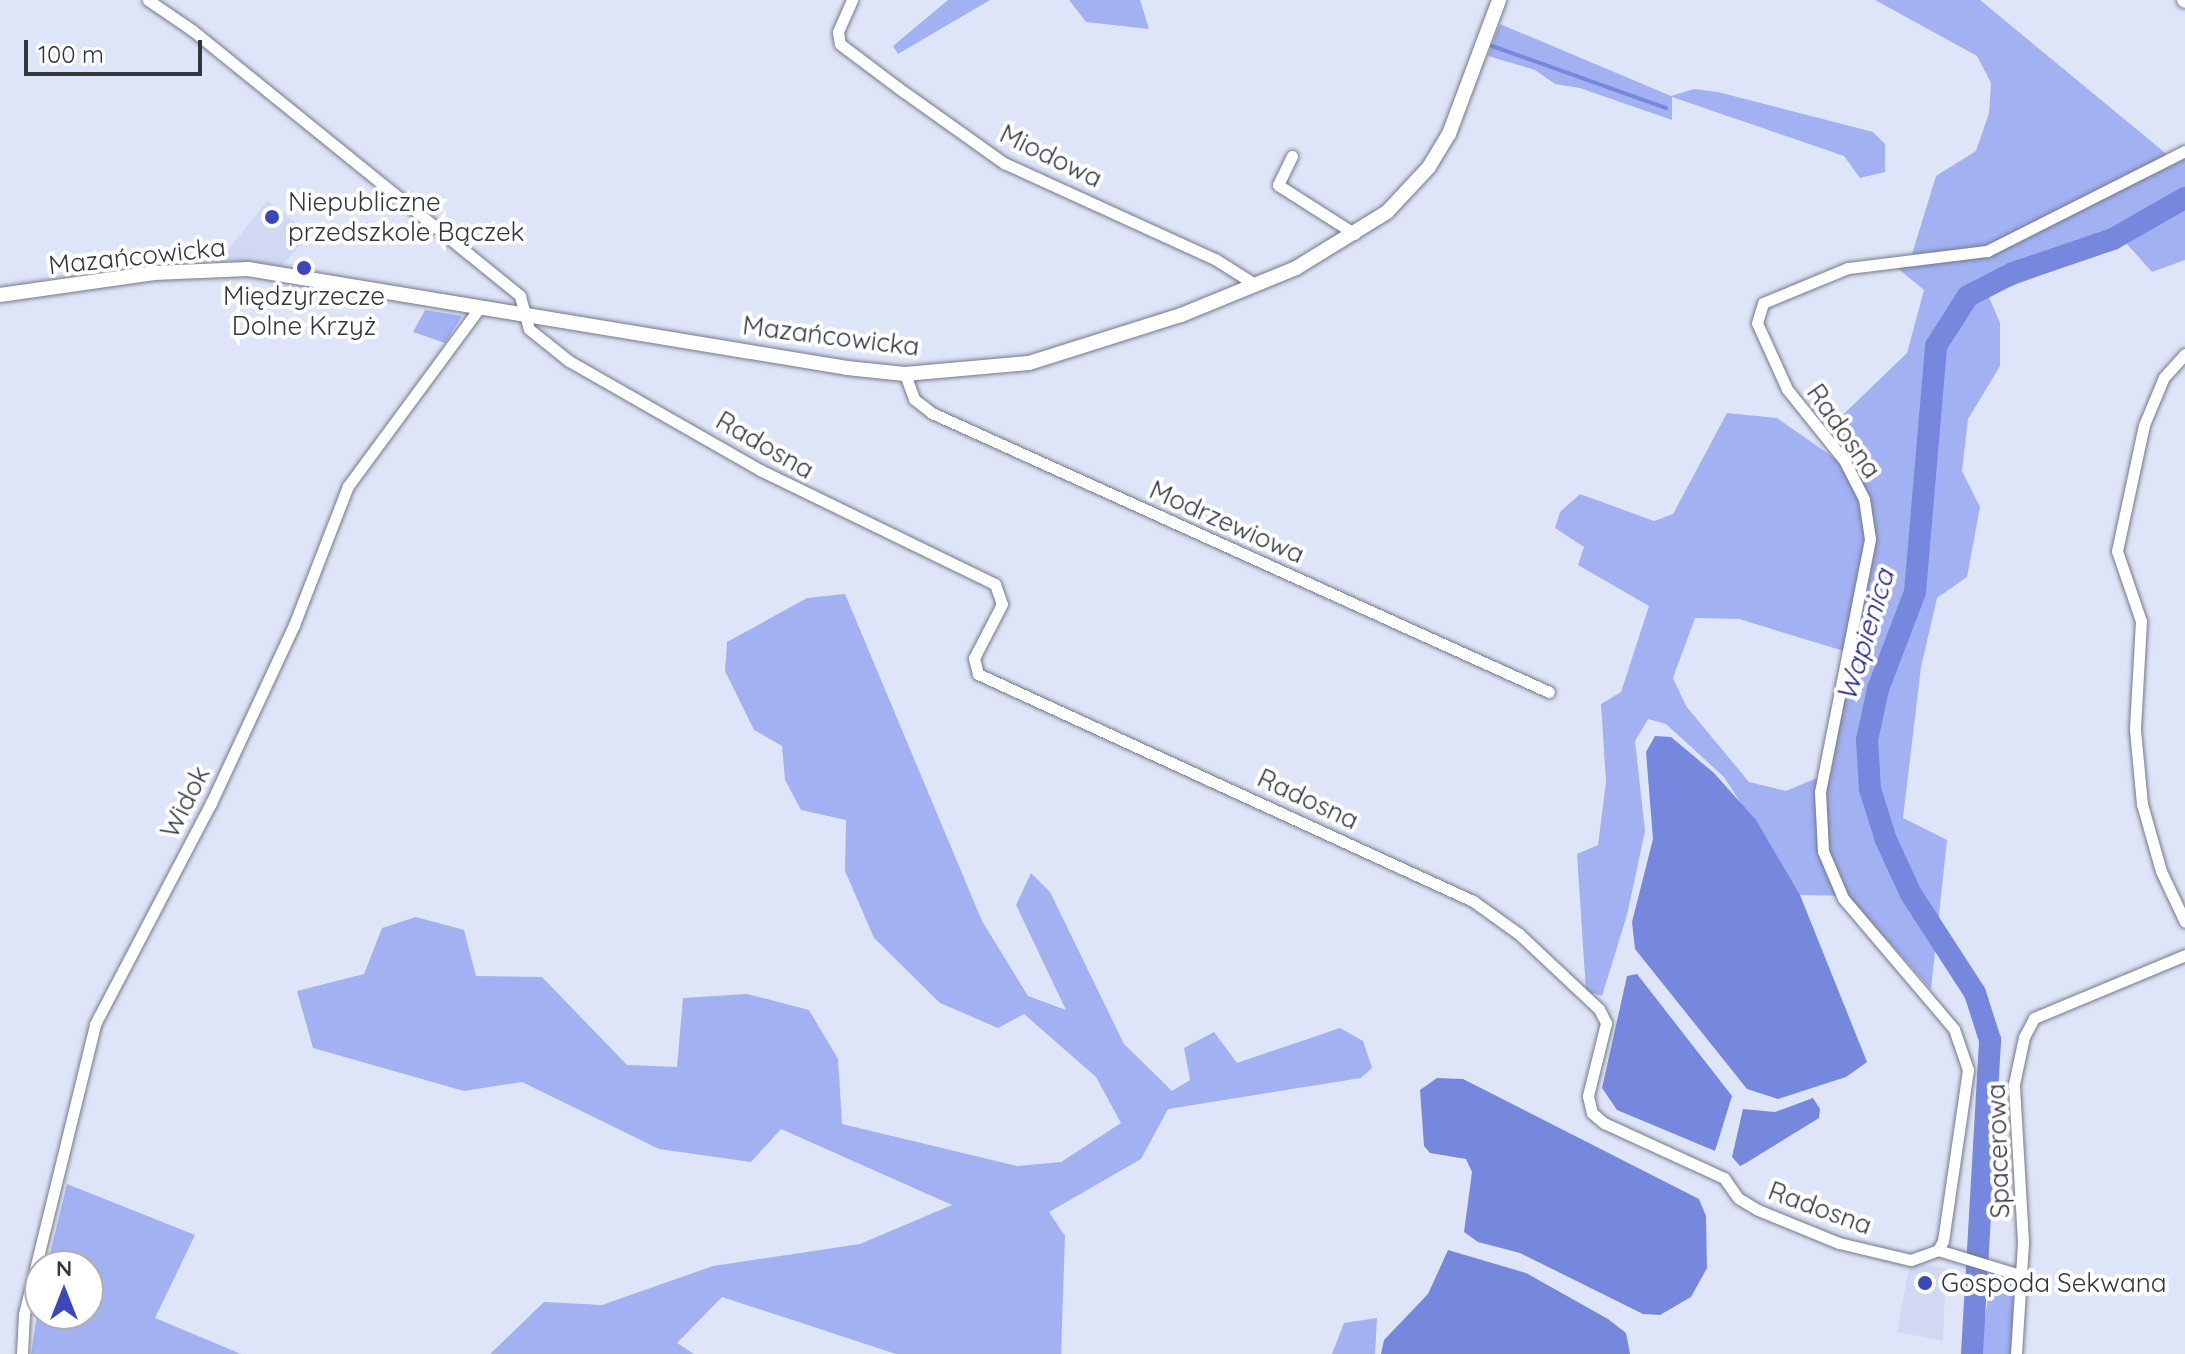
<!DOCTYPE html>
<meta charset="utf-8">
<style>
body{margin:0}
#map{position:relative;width:2185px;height:1354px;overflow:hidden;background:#dfe5f8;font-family:Quicksand,sans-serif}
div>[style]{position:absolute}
.built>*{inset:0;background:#d0d8f3}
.green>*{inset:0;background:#a1b1f2}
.water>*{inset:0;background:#7688dd}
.stream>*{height:4px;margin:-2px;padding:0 2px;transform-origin:2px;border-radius:2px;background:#7688dd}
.river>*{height:22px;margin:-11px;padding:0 11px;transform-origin:11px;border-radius:11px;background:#7688dd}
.roads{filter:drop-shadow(0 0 2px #74798a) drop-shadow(0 0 2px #74798a)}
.minor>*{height:11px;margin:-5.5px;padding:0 5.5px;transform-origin:5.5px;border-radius:5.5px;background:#fff}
.tertiary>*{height:14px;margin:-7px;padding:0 7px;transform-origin:7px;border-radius:7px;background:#fff}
.dots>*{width:22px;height:22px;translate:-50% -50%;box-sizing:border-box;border:4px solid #fff;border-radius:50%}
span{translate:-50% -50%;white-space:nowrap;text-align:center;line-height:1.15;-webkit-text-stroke:8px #fff;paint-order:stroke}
.street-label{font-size:26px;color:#34363e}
.poi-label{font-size:26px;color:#34363e}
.left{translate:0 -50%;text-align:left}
.water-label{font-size:28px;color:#232587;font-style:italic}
.north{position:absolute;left:24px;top:1250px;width:80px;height:80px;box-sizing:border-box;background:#fff;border:2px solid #aeafb2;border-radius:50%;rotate:0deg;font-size:22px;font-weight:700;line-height:32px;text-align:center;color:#34363e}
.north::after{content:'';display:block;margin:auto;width:28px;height:36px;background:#3c47bb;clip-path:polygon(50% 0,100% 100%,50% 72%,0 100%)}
.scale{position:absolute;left:24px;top:40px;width:178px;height:36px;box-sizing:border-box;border:4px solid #34363e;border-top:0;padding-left:10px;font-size:24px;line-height:28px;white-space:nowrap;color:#34363e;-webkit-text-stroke:6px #fff;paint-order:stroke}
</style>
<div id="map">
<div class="built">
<div style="clip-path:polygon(267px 201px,311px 234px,281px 266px,220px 260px)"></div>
<div style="clip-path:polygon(1910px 1263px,1946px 1268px,1943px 1341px,1897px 1332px)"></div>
</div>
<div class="green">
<div style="clip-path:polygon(948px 0,990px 0,898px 54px,893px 46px)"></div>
<div style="clip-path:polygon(1069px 0,1140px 0,1149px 29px,1086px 22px)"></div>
<div style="clip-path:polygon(1875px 0,1980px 0,2169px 156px,1986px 248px,1912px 254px,1936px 176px,1976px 151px,1989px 113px,1991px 83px,1977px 56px)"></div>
<div style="clip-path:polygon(1500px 24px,1671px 96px,1694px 89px,1718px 92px,1873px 132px,1885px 144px,1885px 172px,1860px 178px,1844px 156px,1672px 97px,1672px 120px,1580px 88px,1555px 84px,1535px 70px,1488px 56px)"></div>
<div style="clip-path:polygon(2185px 159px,2185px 260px,2152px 272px,2126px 243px,1988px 295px,2000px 323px,2000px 366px,1968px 419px,1962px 471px,1980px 507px,1967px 577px,1937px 598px,1921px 667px,1903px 818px,1947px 840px,1931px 989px,1848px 896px,1800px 895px,1724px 777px,1666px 724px,1648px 719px,1635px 741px,1645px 831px,1627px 915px,1602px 996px,1586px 991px,1577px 854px,1598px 845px,1606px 782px,1601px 704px,1621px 692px,1649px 606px,1578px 565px,1584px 547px,1555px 528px,1560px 512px,1580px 494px,1654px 521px,1673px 514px,1727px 413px,1777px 418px,1840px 462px,1860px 501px,1866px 540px,1847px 652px,1739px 619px,1695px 618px,1673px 678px,1686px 706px,1749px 782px,1786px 791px,1831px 772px,1873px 541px,1868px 498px,1826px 431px,1907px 353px,1924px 290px,1895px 266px,1987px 254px)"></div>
<div style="clip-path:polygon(425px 310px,462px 316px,445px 343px,413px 332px)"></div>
<div style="clip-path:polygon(845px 594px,982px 921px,1028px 996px,1066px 1010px,1016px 905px,1031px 873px,1050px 892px,1124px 1044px,1172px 1091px,1190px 1080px,1184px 1048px,1214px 1032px,1237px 1063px,1340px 1028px,1363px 1041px,1372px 1068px,1361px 1078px,1168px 1109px,1141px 1159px,1049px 1212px,1065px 1236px,1061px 1354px,896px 1354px,722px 1297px,677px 1343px,694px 1354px,490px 1354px,544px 1302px,602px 1305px,713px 1266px,860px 1244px,952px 1205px,781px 1129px,751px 1162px,659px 1149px,522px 1082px,464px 1091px,313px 1048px,297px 991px,364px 974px,382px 928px,416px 917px,464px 930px,476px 976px,542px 977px,627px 1065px,677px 1067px,683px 998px,747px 994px,809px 1010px,838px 1059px,842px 1124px,1017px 1166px,1061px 1162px,1121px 1123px,1096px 1077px,1024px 1014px,998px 1028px,940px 1003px,874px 938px,845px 871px,846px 820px,801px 810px,785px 780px,782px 746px,754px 730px,725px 671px,727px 642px,807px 598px)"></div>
<div style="clip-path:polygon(67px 1184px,195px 1235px,155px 1318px,241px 1354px,31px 1354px,40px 1296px,40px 1314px,88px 1314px,88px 1266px,47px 1266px)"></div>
<div style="clip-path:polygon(1992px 1274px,2010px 1279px,2018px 1296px,2013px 1354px,1979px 1354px)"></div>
<div style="clip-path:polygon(1377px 1318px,1375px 1354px,1332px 1354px,1344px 1323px)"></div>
</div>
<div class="water">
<div style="clip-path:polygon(1655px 736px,1671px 737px,1714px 773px,1756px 820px,1800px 895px,1867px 1062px,1846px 1077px,1778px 1099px,1747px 1089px,1635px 949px,1632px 922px,1653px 839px,1646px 752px)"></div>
<div style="clip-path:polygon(1637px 974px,1732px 1096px,1715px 1151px,1617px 1110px,1602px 1088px,1627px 976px)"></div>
<div style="clip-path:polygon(1437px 1078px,1463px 1079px,1699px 1199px,1706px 1216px,1707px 1268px,1691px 1297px,1660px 1315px,1643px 1314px,1520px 1253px,1478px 1242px,1464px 1232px,1472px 1172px,1466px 1159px,1430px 1153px,1424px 1146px,1420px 1090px)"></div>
<div style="clip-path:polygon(1813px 1098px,1820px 1109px,1819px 1118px,1746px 1163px,1740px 1166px,1732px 1157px,1743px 1109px,1775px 1112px)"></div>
<div style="clip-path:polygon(1448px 1250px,1526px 1273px,1608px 1319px,1626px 1333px,1630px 1354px,1381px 1354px,1384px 1340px,1428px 1294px)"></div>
</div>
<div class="stream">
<div style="left:1492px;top:46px;width:185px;rotate:19.6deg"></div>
</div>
<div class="river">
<div style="left:1972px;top:1354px;width:315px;rotate:-86.7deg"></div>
<div style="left:1990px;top:1040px;width:49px;rotate:-107.7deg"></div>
<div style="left:1975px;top:993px;width:118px;rotate:-122.9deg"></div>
<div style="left:1911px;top:894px;width:60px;rotate:-114.8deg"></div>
<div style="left:1886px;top:840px;width:53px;rotate:-107.4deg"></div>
<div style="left:1870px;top:789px;width:49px;rotate:-93.5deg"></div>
<div style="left:1867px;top:740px;width:52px;rotate:-77.8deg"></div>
<div style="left:1878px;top:689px;width:104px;rotate:-69.1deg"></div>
<div style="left:1915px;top:592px;width:247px;rotate:-85.1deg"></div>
<div style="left:1936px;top:346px;width:59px;rotate:-57.4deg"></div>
<div style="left:1968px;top:296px;width:51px;rotate:-27.1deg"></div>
<div style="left:2013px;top:273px;width:106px;rotate:-18.8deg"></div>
<div style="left:2113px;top:239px;width:83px;rotate:-29.7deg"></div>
</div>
<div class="roads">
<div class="minor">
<div style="left:148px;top:0;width:53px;rotate:34.3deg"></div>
<div style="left:192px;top:30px;width:422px;rotate:39deg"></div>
<div style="left:520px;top:296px;width:34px;rotate:75deg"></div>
<div style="left:529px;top:329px;width:51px;rotate:38.7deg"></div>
<div style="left:569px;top:361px;width:220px;rotate:29.7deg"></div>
<div style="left:760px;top:470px;width:261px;rotate:25.9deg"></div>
<div style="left:995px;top:584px;width:21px;rotate:71deg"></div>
<div style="left:1002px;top:604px;width:61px;rotate:117.4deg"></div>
<div style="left:974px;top:658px;width:16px;rotate:76deg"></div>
<div style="left:978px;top:674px;width:545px;rotate:24.64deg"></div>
<div style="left:1473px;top:901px;width:57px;rotate:35.7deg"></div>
<div style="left:1519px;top:934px;width:110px;rotate:43.2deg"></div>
<div style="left:1599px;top:1009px;width:16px;rotate:63deg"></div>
<div style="left:1606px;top:1023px;width:75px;rotate:103.9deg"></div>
<div style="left:1588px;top:1096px;width:17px;rotate:77deg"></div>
<div style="left:1592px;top:1113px;width:16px;rotate:40deg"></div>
<div style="left:1604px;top:1123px;width:132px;rotate:24.6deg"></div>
<div style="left:1724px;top:1178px;width:24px;rotate:55deg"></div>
<div style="left:1738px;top:1198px;width:23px;rotate:31deg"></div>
<div style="left:1758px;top:1210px;width:87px;rotate:22.2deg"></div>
<div style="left:1839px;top:1243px;width:74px;rotate:13.3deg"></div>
<div style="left:1911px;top:1260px;width:29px;rotate:-20deg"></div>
<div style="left:1938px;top:1250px;width:10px;rotate:-61deg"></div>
<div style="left:1943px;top:1241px;width:173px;rotate:-81.7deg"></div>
<div style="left:1968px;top:1070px;width:43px;rotate:-108.9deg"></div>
<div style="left:1954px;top:1029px;width:172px;rotate:-130.3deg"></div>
<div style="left:1843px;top:898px;width:51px;rotate:-113.1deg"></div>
<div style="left:1823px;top:851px;width:59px;rotate:-92.9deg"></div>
<div style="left:1820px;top:792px;width:258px;rotate:-78.8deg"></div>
<div style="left:1870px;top:539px;width:40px;rotate:-98.5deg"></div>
<div style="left:1864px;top:499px;width:44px;rotate:-117.1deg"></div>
<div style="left:1844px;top:460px;width:91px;rotate:-128.8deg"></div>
<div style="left:1787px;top:389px;width:72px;rotate:-114.4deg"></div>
<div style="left:1757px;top:323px;width:21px;rotate:-73deg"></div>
<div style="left:1763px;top:303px;width:92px;rotate:-22.4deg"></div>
<div style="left:1848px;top:268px;width:140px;rotate:-7deg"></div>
<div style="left:1987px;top:251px;width:222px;rotate:-26.8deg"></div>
<div style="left:852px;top:0;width:35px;rotate:114deg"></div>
<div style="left:838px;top:32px;width:12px;rotate:81deg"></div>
<div style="left:840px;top:44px;width:80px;rotate:36.9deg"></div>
<div style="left:904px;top:92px;width:123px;rotate:35.4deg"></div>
<div style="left:1004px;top:163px;width:232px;rotate:24.5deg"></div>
<div style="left:1215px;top:259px;width:49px;rotate:32.4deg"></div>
<div style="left:1292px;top:156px;width:32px;rotate:116deg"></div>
<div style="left:1278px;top:185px;width:91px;rotate:32.5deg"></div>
<div style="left:2185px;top:354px;width:31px;rotate:132deg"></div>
<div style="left:2164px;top:377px;width:52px;rotate:112.6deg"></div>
<div style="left:2144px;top:425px;width:129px;rotate:102.1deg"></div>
<div style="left:2117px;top:551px;width:74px;rotate:71.1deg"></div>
<div style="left:2141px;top:621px;width:109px;rotate:93.2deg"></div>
<div style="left:2135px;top:730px;width:74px;rotate:84.6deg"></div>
<div style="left:2142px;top:804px;width:70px;rotate:74.2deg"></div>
<div style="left:2161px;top:871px;width:56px;rotate:64.8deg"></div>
<div style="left:905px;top:374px;width:27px;rotate:70deg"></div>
<div style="left:914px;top:399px;width:23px;rotate:38deg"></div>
<div style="left:932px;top:413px;width:677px;rotate:24.33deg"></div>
<div style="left:1938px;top:1250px;width:89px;rotate:17deg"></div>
<div style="left:22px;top:1354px;width:40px;rotate:-87.1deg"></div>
<div style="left:24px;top:1314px;width:299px;rotate:-76.2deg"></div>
<div style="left:95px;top:1024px;width:250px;rotate:-62.3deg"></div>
<div style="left:211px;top:803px;width:196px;rotate:-65deg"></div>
<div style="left:294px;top:625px;width:149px;rotate:-68.8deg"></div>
<div style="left:348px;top:486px;width:221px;rotate:-53.6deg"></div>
<div style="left:2016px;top:1354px;width:112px;rotate:-86.4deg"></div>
<div style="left:2023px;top:1242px;width:158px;rotate:-93.3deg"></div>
<div style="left:2014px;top:1084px;width:48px;rotate:-78deg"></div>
<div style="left:2024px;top:1037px;width:21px;rotate:-62deg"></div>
<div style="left:2034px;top:1018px;width:164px;rotate:-22.6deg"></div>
</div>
<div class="tertiary">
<div style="left:2184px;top:0;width:1px;rotate:45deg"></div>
<div style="left:0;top:295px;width:156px;rotate:-8.1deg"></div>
<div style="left:154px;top:273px;width:94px;rotate:-2.4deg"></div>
<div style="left:248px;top:269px;width:607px;rotate:9.38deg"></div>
<div style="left:847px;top:368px;width:58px;rotate:5.9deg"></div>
<div style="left:905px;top:374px;width:124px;rotate:-5.1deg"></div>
<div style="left:1029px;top:363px;width:159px;rotate:-17.5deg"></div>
<div style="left:1181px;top:315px;width:124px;rotate:-22.2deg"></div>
<div style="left:1296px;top:268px;width:107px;rotate:-31.6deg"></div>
<div style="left:1387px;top:212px;width:62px;rotate:-47deg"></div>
<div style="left:1429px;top:167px;width:39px;rotate:-59deg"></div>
<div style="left:1449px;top:134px;width:143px;rotate:-69.5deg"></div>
</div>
</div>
<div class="dots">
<div style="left:272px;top:217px;background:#3c47bb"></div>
<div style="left:304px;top:268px;background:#3c47bb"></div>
<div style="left:1925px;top:1283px;background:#3c47bb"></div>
</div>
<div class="street-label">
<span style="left:1051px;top:156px;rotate:26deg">Miodowa</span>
<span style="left:137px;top:256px;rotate:-6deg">Mazańcowicka</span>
<span style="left:831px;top:336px;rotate:7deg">Mazańcowicka</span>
<span style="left:1844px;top:431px;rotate:55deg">Radosna</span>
<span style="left:765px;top:445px;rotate:30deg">Radosna</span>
<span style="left:1227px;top:522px;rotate:24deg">Modrzewiowa</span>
<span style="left:1308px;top:799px;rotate:25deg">Radosna</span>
<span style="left:185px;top:802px;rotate:-63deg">Widok</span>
<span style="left:1998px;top:1151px;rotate:-92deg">Spacerowa</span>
<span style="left:1820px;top:1208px;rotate:20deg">Radosna</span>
</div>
<div class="poi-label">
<span class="left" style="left:288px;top:217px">Niepubliczne<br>przedszkole Bączek</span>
<span style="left:304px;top:311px">Międzyrzecze<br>Dolne Krzyż</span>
<span class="left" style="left:1941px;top:1283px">Gospoda Sekwana</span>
</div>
<div class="water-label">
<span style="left:1865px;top:635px;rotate:-73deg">Wapienica</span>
</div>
<div class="north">N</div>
<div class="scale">100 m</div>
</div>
